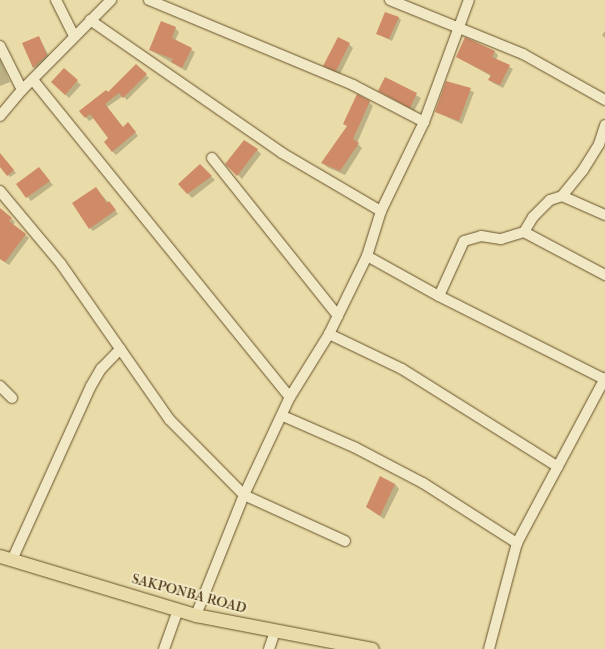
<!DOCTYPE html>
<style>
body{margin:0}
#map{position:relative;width:605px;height:649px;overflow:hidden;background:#eadca8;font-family:"IM FELL French Canon",serif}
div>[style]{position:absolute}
.shadow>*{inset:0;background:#0003}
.building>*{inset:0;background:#cf8b68}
.roads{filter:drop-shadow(0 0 1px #67512b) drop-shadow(0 0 1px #67512b)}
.minor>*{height:10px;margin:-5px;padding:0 5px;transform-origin:5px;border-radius:5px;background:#f1e8c6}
.major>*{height:13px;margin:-6.5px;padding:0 6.5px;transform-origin:6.5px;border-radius:6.5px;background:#eadca8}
span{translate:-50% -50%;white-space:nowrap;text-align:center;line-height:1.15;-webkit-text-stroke:4px #f1e8c6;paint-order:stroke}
.street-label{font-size:14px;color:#3b2301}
</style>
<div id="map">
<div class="shadow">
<div style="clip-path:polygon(398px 17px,401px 20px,392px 41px,378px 34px)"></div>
<div style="clip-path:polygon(175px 28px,179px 32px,175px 41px,195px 52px,186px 71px,150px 50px)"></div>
<div style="clip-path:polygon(605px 31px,605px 38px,602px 35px)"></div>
<div style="clip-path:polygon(39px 37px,51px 60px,37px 71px,34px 67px)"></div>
<div style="clip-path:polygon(465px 39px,495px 52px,498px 55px,496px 60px,513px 69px,503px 88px,493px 83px,489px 80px,491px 76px,457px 57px)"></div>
<div style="clip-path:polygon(349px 44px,353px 48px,340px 74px,328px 69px,324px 65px)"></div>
<div style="clip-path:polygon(0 59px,10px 82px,0 86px)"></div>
<div style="clip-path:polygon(136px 65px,149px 78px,127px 100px,123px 96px,107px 107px,123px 128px,131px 127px,138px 136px,116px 155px,112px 151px,110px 138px,94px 118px,89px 121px,81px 111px,108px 93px)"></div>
<div style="clip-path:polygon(64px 69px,81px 85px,69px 98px,56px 86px)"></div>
<div style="clip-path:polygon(385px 78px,421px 98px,414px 111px,379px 90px)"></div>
<div style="clip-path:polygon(447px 82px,474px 92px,462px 124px,436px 112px)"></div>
<div style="clip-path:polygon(369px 102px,373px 106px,357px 143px,362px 148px,345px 175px,327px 167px,323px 163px,348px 127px,345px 124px)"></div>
<div style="clip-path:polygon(257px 150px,261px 154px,242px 179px,227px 164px)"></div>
<div style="clip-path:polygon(0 154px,16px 173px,10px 177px,0 166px)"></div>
<div style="clip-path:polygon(200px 166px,215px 180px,192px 198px,179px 184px)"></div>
<div style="clip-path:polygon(43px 173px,53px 185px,31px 201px,18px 185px)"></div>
<div style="clip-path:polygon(96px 188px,118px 214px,93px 231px,90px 228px)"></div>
<div style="clip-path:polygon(0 210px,15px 222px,13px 225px,29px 238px,9px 265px,0 259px)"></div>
<div style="clip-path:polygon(395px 484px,399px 489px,384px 519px,367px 507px)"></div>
</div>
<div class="building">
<div style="clip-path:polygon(385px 12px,399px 17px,389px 39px,376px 34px)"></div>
<div style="clip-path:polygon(161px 21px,176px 27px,172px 38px,192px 48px,182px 68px,171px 62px,173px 59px,149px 50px)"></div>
<div style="clip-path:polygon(39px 36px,47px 55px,33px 68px,22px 43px)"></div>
<div style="clip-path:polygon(338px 37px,350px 43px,336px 71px,323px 66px)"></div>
<div style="clip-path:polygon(465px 37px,495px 51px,492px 57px,510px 65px,500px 85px,488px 80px,491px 75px,456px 57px)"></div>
<div style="clip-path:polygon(136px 64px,147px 74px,123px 98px,119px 93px,105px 104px,123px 127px,128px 122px,136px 132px,112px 152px,104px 142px,108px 138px,90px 114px,85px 118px,79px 111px,106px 90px,108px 92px)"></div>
<div style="clip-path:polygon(64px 68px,78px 80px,65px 95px,51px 82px)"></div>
<div style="clip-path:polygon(385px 77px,417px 93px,410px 108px,378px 91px)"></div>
<div style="clip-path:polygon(446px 81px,471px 88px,459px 121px,435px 112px)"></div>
<div style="clip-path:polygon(357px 94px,370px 101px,353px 139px,359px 143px,340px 171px,321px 163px,347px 126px,343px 124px)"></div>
<div style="clip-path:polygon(244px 140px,258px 149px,237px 176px,225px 164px)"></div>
<div style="clip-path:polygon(0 153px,14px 170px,7px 176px,0 167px)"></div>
<div style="clip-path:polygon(200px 164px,212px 176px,187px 194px,178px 184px)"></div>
<div style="clip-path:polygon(39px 167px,50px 181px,26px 198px,16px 184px)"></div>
<div style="clip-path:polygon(96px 187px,107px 203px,109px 201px,116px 210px,89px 229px,72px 203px)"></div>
<div style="clip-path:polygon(0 208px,12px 218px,9px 221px,26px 234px,5px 262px,0 259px)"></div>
<div style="clip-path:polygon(380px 476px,395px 484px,380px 516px,366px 507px)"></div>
</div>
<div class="roads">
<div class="minor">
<div style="left:56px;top:0;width:40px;rotate:63.4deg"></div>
<div style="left:149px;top:0;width:221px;rotate:22.6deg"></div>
<div style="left:353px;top:85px;width:80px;rotate:27.5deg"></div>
<div style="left:390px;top:0;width:144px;rotate:22.1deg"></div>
<div style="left:523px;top:54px;width:94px;rotate:29.3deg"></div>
<div style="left:90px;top:20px;width:234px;rotate:34.7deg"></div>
<div style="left:282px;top:153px;width:115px;rotate:30.4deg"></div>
<div style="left:0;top:46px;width:49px;rotate:63.4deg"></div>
<div style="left:33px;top:80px;width:408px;rotate:51deg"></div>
<div style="left:0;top:116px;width:34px;rotate:-50deg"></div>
<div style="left:22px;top:90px;width:127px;rotate:-45.3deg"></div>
<div style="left:212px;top:158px;width:202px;rotate:51.4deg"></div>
<div style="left:0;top:191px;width:95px;rotate:50.1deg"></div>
<div style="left:61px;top:264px;width:190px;rotate:55.1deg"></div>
<div style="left:170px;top:420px;width:105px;rotate:45.4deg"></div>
<div style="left:244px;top:495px;width:111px;rotate:24.5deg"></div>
<div style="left:562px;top:196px;width:47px;rotate:23.8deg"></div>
<div style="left:524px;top:232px;width:92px;rotate:28deg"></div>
<div style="left:367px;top:256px;width:82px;rotate:29.1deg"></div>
<div style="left:439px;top:296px;width:185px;rotate:26.7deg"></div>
<div style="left:439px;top:296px;width:60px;rotate:-65.6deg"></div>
<div style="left:464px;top:241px;width:18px;rotate:-16deg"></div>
<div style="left:481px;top:236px;width:20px;rotate:9deg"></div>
<div style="left:501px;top:239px;width:24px;rotate:-17deg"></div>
<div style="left:524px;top:232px;width:17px;rotate:-59deg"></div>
<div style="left:533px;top:217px;width:24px;rotate:-45deg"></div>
<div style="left:550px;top:200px;width:13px;rotate:-18deg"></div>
<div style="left:562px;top:196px;width:33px;rotate:-51deg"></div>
<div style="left:583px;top:170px;width:31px;rotate:-58deg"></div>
<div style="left:599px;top:144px;width:20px;rotate:-72deg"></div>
<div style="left:329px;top:334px;width:81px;rotate:25.6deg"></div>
<div style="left:402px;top:369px;width:184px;rotate:32.1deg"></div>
<div style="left:0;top:386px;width:17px;rotate:45deg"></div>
<div style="left:283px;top:416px;width:77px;rotate:23.6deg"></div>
<div style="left:354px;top:447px;width:78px;rotate:27.6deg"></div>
<div style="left:423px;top:483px;width:112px;rotate:32.6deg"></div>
<div style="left:12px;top:560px;width:191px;rotate:-65.6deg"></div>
<div style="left:91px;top:386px;width:20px;rotate:-60deg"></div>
<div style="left:101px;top:369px;width:28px;rotate:-46deg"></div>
<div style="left:196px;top:615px;width:129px;rotate:-68.2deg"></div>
<div style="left:244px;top:495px;width:108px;rotate:-64.9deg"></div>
<div style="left:290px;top:397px;width:74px;rotate:-58.2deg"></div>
<div style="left:329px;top:334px;width:87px;rotate:-64deg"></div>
<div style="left:367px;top:256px;width:47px;rotate:-72.7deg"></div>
<div style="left:381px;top:211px;width:99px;rotate:-64.2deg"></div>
<div style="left:424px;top:122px;width:130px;rotate:-69.8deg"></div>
<div style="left:164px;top:649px;width:41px;rotate:-70.3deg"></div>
<div style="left:269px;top:649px;width:18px;rotate:-71deg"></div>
<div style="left:489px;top:649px;width:110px;rotate:-75.2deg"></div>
<div style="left:517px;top:543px;width:187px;rotate:-61.9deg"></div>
</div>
<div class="major">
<div style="left:0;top:556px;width:205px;rotate:16.8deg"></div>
<div style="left:196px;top:615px;width:179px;rotate:10.9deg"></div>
</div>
</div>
<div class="street-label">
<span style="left:189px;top:594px;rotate:15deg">SAKPONBA ROAD</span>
</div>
</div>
